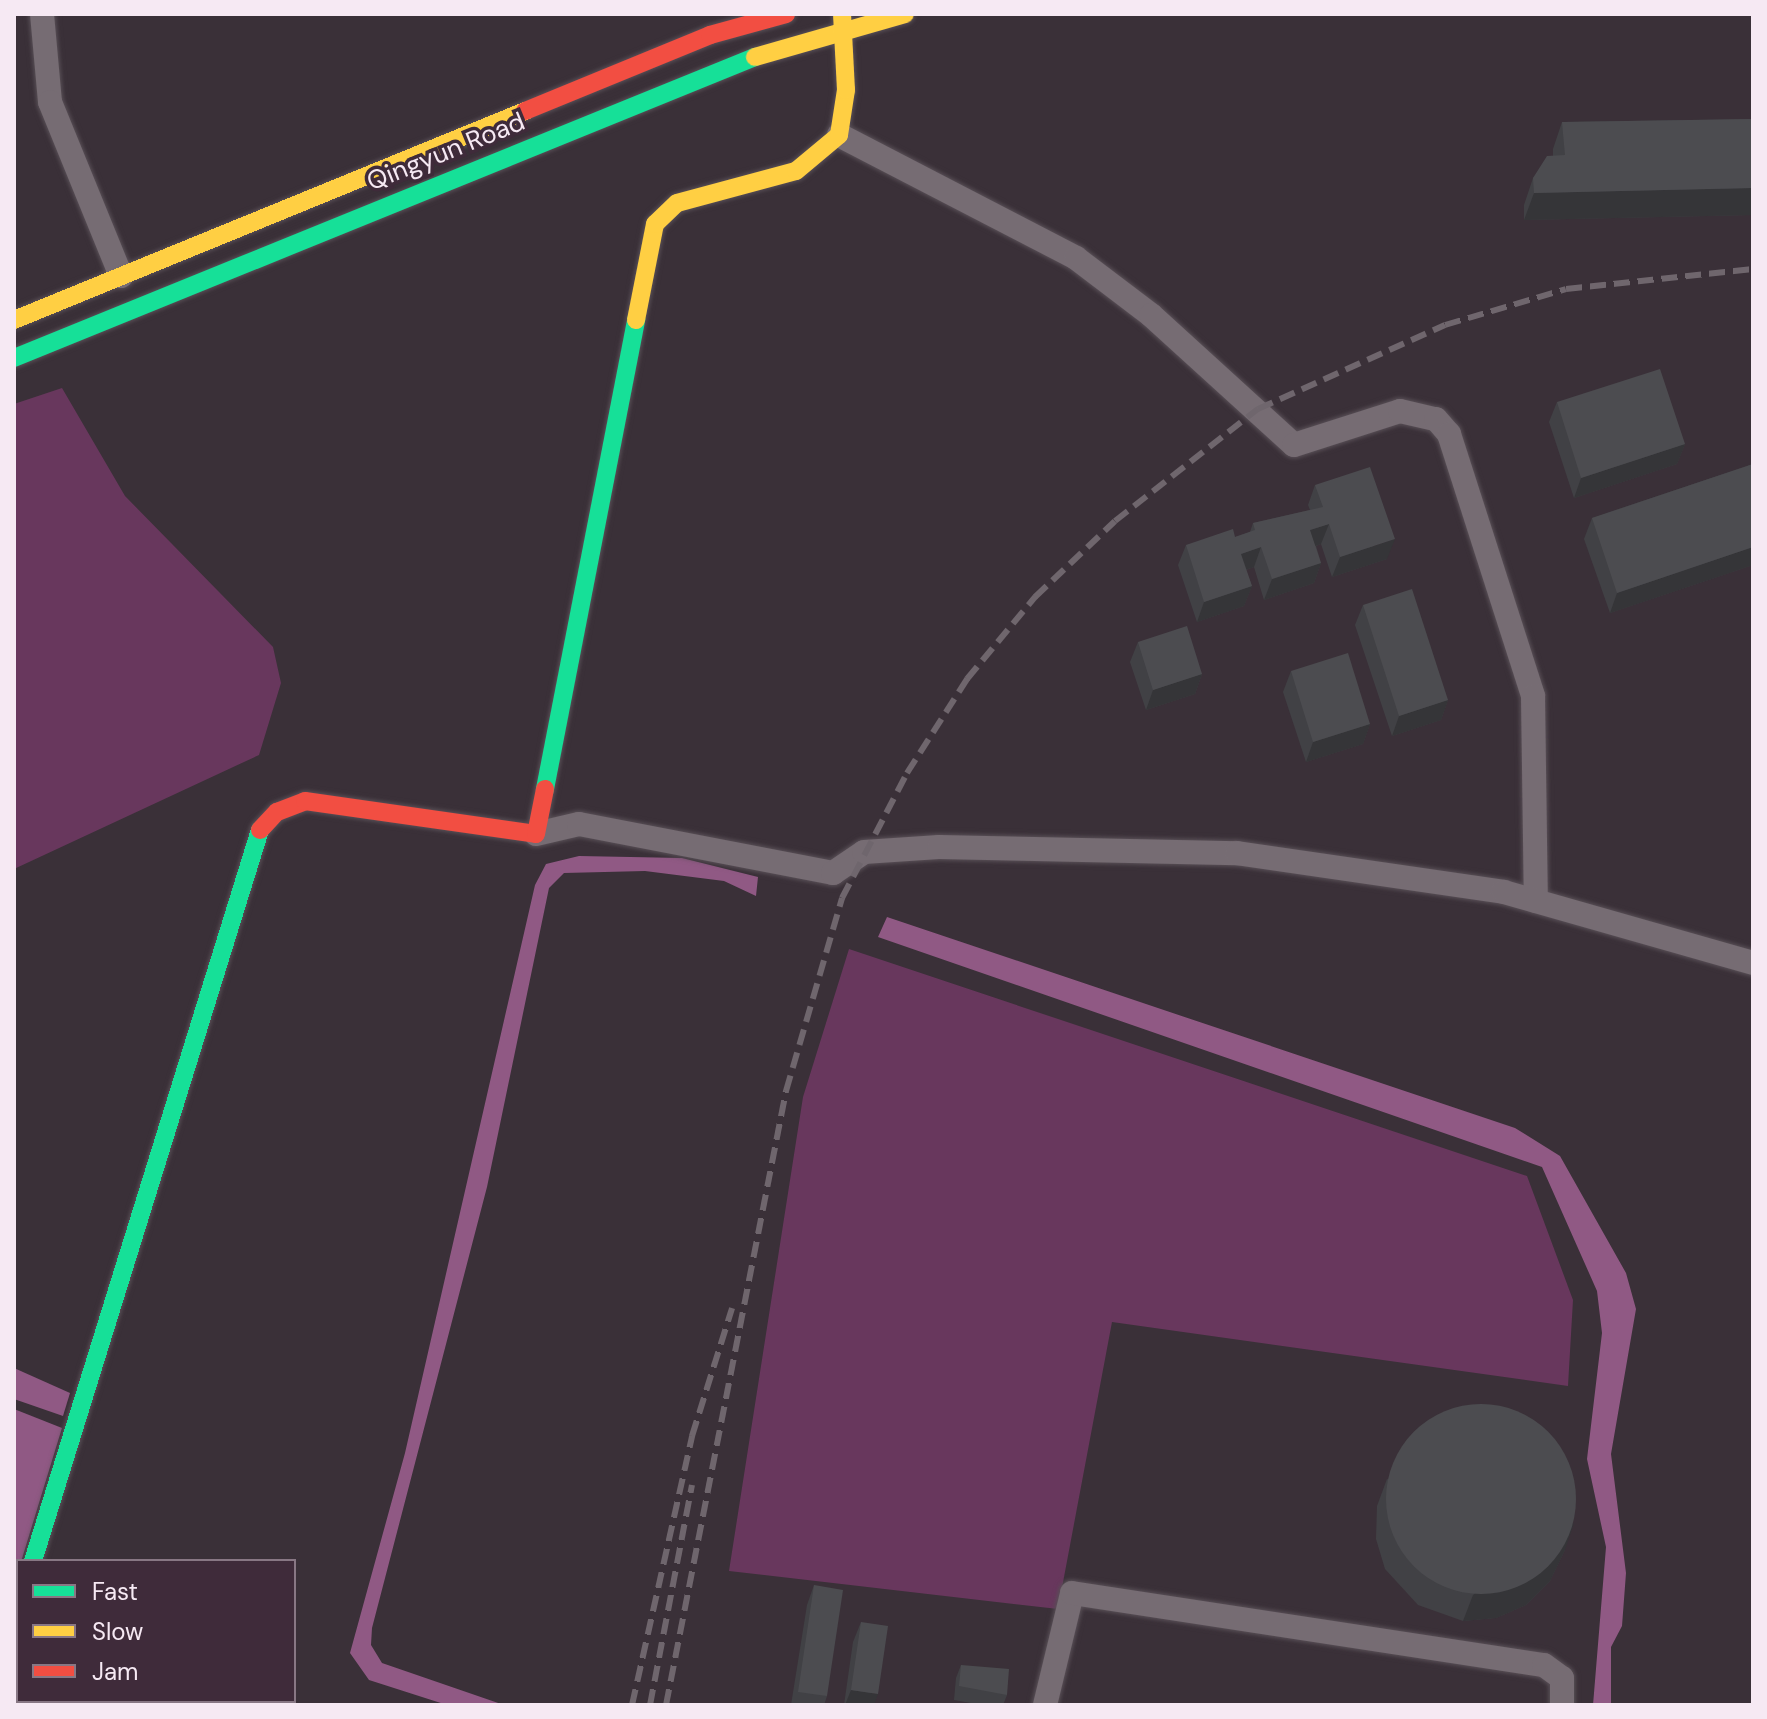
<!DOCTYPE html>
<style>
body{margin:0}
#map{position:relative;width:1767px;height:1719px;overflow:hidden;background:#3a3038;font-family:"DM Sans",sans-serif}
div>[style]{position:absolute}
.green>*{inset:0;background:#68375d}
.water>*{inset:0;background:#905984}
.roads{filter:drop-shadow(0 0 2px #584f56) drop-shadow(0 0 2px #584f56)}
.street>*{height:24px;margin:-12px;padding:0 12px;transform-origin:12px;border-radius:12px;background:#766c73}
.fast>*{height:18px;margin:-9px;padding:0 9px;transform-origin:9px;border-radius:9px;background:#16e098}
.slow>*{height:18px;margin:-9px;padding:0 9px;transform-origin:9px;border-radius:9px;background:#ffcf43}
.jam>*{height:18px;margin:-9px;padding:0 9px;transform-origin:9px;border-radius:9px;background:#f24e42}
.rail>*{height:6px;margin-top:-3px;transform-origin:0;background:repeating-linear-gradient(90deg,#6f666d 0 16px,transparent 0 24px)}
.wall>*{inset:0;background:#414145}
.shaded-wall>*{inset:0;background:#353538}
.building>*{inset:0;background:#4c4c50}
.round{border-radius:50%}
span{translate:-50% -50%;white-space:nowrap;text-align:center;line-height:1.15;-webkit-text-stroke:7px #3f2b3a;paint-order:stroke}
.street-label{font-size:26px;color:#f6e9f3}
.frame{position:absolute;inset:0;border:16px solid #f6e9f3;pointer-events:none}
.legend{position:absolute;left:16px;top:1559px;width:280px;height:144px;box-sizing:border-box;background:#3f2b3a;border:2px solid #887784;margin:0;padding:10px 14px;list-style:none;font-size:24px;color:#f6e9f3}
.legend li{display:flex;align-items:center;gap:16px;height:40px}
.legend b{width:40px;border:2px solid #887784}
</style>
<div id="map">
<div class="green">
<div style="clip-path:polygon(62px 388px,125px 496px,273px 647px,281px 683px,259px 755px,14px 869px,14px 404px)"></div>
<div style="clip-path:polygon(849px 949px,1527px 1176px,1573px 1300px,1568px 1386px,1112px 1322px,1058px 1609px,729px 1571px,803px 1097px)"></div>
</div>
<div class="water">
<div style="clip-path:polygon(579px 856px,682px 858px,758px 877px,756px 896px,724px 881px,645px 871px,564px 873px,549px 888px,487px 1187px,372px 1628px,371px 1645px,382px 1663px,504px 1705px,447px 1705px,369px 1680px,350px 1653px,405px 1453px,535px 885px,546px 864px)"></div>
<div style="clip-path:polygon(887px 917px,1515px 1128px,1560px 1156px,1626px 1273px,1636px 1309px,1611px 1454px,1626px 1573px,1622px 1626px,1611px 1647px,1611px 1705px,1593px 1705px,1606px 1547px,1587px 1459px,1602px 1333px,1597px 1291px,1542px 1167px,878px 937px)"></div>
<div style="clip-path:polygon(14px 1368px,70px 1393px,63px 1416px,14px 1399px)"></div>
<div style="clip-path:polygon(14px 1409px,62px 1428px,14px 1585px)"></div>
</div>
<div class="roads">
<div class="street">
<div style="left:42px;top:14px;width:88px;rotate:84.8deg"></div>
<div style="left:50px;top:102px;width:188px;rotate:67.8deg"></div>
<div style="left:839px;top:135px;width:267px;rotate:27.4deg"></div>
<div style="left:1076px;top:258px;width:94px;rotate:37.2deg"></div>
<div style="left:1151px;top:315px;width:193px;rotate:42.3deg"></div>
<div style="left:1294px;top:445px;width:111px;rotate:-17.8deg"></div>
<div style="left:1400px;top:411px;width:37px;rotate:13deg"></div>
<div style="left:1436px;top:419px;width:20px;rotate:49deg"></div>
<div style="left:1449px;top:434px;width:275px;rotate:72.2deg"></div>
<div style="left:1533px;top:696px;width:205px;rotate:89.2deg"></div>
<div style="left:536px;top:834px;width:44px;rotate:-13.1deg"></div>
<div style="left:579px;top:824px;width:259px;rotate:10.9deg"></div>
<div style="left:833px;top:873px;width:37px;rotate:-34deg"></div>
<div style="left:864px;top:852px;width:75px;rotate:-3.8deg"></div>
<div style="left:939px;top:847px;width:298px;rotate:1.2deg"></div>
<div style="left:1237px;top:853px;width:270px;rotate:8.3deg"></div>
<div style="left:1504px;top:892px;width:259px;rotate:15.9deg"></div>
<div style="left:14px;top:1624px;width:14px;rotate:-73deg"></div>
<div style="left:1045px;top:1705px;width:115px;rotate:-76.4deg"></div>
<div style="left:1072px;top:1593px;width:477px;rotate:8.7deg"></div>
<div style="left:1544px;top:1665px;width:22px;rotate:36deg"></div>
<div style="left:1562px;top:1678px;width:27px;rotate:90deg"></div>
</div>
<div class="fast">
<div style="left:14px;top:358px;width:800px;rotate:-22.11deg"></div>
<div style="left:545px;top:789px;width:478px;rotate:-79deg"></div>
<div style="left:33px;top:1561px;width:765px;rotate:-72.75deg"></div>
</div>
<div class="slow">
<div style="left:755px;top:57px;width:156px;rotate:-16deg"></div>
<div style="left:14px;top:320px;width:552px;rotate:-22.24deg"></div>
<div style="left:636px;top:320px;width:98px;rotate:-78.8deg"></div>
<div style="left:655px;top:224px;width:30px;rotate:-44deg"></div>
<div style="left:677px;top:203px;width:123px;rotate:-15.1deg"></div>
<div style="left:796px;top:171px;width:56px;rotate:-39.9deg"></div>
<div style="left:839px;top:135px;width:46px;rotate:-81.2deg"></div>
<div style="left:846px;top:90px;width:76px;rotate:-93deg"></div>
</div>
<div class="jam">
<div style="left:525px;top:111px;width:200px;rotate:-22.3deg"></div>
<div style="left:710px;top:35px;width:79px;rotate:-15.4deg"></div>
<div style="left:260px;top:830px;width:25px;rotate:-47deg"></div>
<div style="left:277px;top:812px;width:30px;rotate:-21deg"></div>
<div style="left:305px;top:801px;width:233px;rotate:8.1deg"></div>
<div style="left:536px;top:834px;width:46px;rotate:-78.7deg"></div>
</div>
</div>
<div class="rail">
<div style="left:632px;top:1705px;width:276px;rotate:-77.4deg"></div>
<div style="left:692px;top:1436px;width:134px;rotate:-72.6deg"></div>
<div style="left:650px;top:1705px;width:224px;rotate:-79.2deg"></div>
<div style="left:666px;top:1705px;width:626px;rotate:-78.94deg"></div>
<div style="left:786px;top:1091px;width:201px;rotate:-73.8deg"></div>
<div style="left:842px;top:898px;width:141px;rotate:-62.5deg"></div>
<div style="left:907px;top:773px;width:112px;rotate:-57.4deg"></div>
<div style="left:967px;top:679px;width:107px;rotate:-50.3deg"></div>
<div style="left:1035px;top:597px;width:110px;rotate:-43.5deg"></div>
<div style="left:1115px;top:521px;width:182px;rotate:-38.1deg"></div>
<div style="left:1258px;top:409px;width:205px;rotate:-24.2deg"></div>
<div style="left:1445px;top:325px;width:126px;rotate:-16.6deg"></div>
<div style="left:1566px;top:289px;width:188px;rotate:-6.1deg"></div>
</div>
<div class="wall">
<div style="clip-path:polygon(1753px 119px,1753px 215px,1524px 220px,1524px 205px,1533px 178px,1553px 156px,1553px 149px,1562px 122px)"></div>
<div style="clip-path:polygon(1557px 402px,1685px 444px,1677px 464px,1574px 498px,1549px 422px)"></div>
<div style="clip-path:polygon(1753px 464px,1753px 565px,1610px 613px,1584px 539px,1592px 518px)"></div>
<div style="clip-path:polygon(1315px 485px,1387px 559px,1332px 577px,1321px 544px,1316px 546px,1321px 563px,1314px 583px,1264px 600px,1254px 567px,1246px 570px,1252px 586px,1244px 606px,1197px 622px,1178px 565px,1186px 545px,1235px 537px,1250px 532px,1253px 523px,1310px 510px,1308px 505px)"></div>
<div style="clip-path:polygon(1363px 605px,1448px 700px,1441px 720px,1392px 736px,1355px 625px)"></div>
<div style="clip-path:polygon(1138px 642px,1202px 674px,1195px 694px,1146px 710px,1130px 662px)"></div>
<div style="clip-path:polygon(1291px 671px,1370px 724px,1363px 744px,1306px 762px,1283px 692px)"></div>
<div style="clip-path:polygon(1387px 1479px,1565px 1550px,1550px 1581px,1526px 1605px,1496px 1618px,1463px 1621px,1418px 1605px,1385px 1569px,1376px 1539px,1377px 1506px)"></div>
<div style="clip-path:polygon(814px 1585px,827px 1696px,824px 1705px,791px 1705px,807px 1605px)"></div>
<div style="clip-path:polygon(861px 1622px,874px 1705px,844px 1705px,853px 1642px)"></div>
<div style="clip-path:polygon(961px 1665px,1007px 1695px,1003px 1705px,982px 1705px,954px 1700px,956px 1678px)"></div>
</div>
<div class="shaded-wall">
<div style="clip-path:polygon(1753px 188px,1753px 215px,1524px 220px,1534px 193px)"></div>
<div style="clip-path:polygon(1685px 444px,1677px 464px,1574px 498px,1581px 478px)"></div>
<div style="clip-path:polygon(1329px 524px,1321px 544px,1303px 550px,1310px 530px)"></div>
<div style="clip-path:polygon(1395px 539px,1387px 559px,1332px 577px,1340px 557px)"></div>
<div style="clip-path:polygon(1261px 547px,1254px 567px,1233px 574px,1241px 554px)"></div>
<div style="clip-path:polygon(1753px 547px,1753px 565px,1610px 613px,1617px 593px)"></div>
<div style="clip-path:polygon(1321px 563px,1314px 583px,1264px 600px,1272px 579px)"></div>
<div style="clip-path:polygon(1252px 586px,1244px 606px,1197px 622px,1204px 602px)"></div>
<div style="clip-path:polygon(1202px 674px,1195px 694px,1146px 710px,1153px 690px)"></div>
<div style="clip-path:polygon(1448px 700px,1441px 720px,1392px 736px,1399px 716px)"></div>
<div style="clip-path:polygon(1370px 724px,1363px 744px,1306px 762px,1313px 742px)"></div>
<div style="clip-path:polygon(1574px 1523px,1565px 1550px,1550px 1581px,1526px 1605px,1496px 1618px,1463px 1621px,1473px 1595px)"></div>
<div style="clip-path:polygon(851px 1690px,878px 1694px,874px 1705px,845px 1705px)"></div>
</div>
<div class="building">
<div style="clip-path:polygon(1753px 119px,1753px 188px,1534px 193px,1533px 178px,1547px 156px,1565px 155px,1562px 122px)"></div>
<div style="clip-path:polygon(1660px 369px,1685px 444px,1581px 478px,1557px 402px)"></div>
<div style="clip-path:polygon(1753px 464px,1753px 547px,1617px 593px,1592px 518px)"></div>
<div style="clip-path:polygon(1370px 467px,1395px 539px,1340px 557px,1329px 524px,1310px 530px,1321px 563px,1272px 579px,1261px 547px,1241px 554px,1252px 586px,1204px 602px,1186px 545px,1233px 529px,1235px 537px,1255px 530px,1253px 523px,1323px 507px,1315px 485px)"></div>
<div style="clip-path:polygon(1412px 589px,1448px 700px,1399px 716px,1363px 605px)"></div>
<div style="clip-path:polygon(1187px 626px,1202px 674px,1153px 690px,1138px 642px)"></div>
<div style="clip-path:polygon(1348px 653px,1370px 724px,1313px 742px,1291px 671px)"></div>
<div class="round" style="left:1386px;top:1404px;width:190px;height:190px"></div>
<div style="clip-path:polygon(814px 1585px,843px 1590px,827px 1696px,798px 1692px)"></div>
<div style="clip-path:polygon(861px 1622px,888px 1626px,878px 1694px,851px 1690px)"></div>
<div style="clip-path:polygon(961px 1665px,1009px 1669px,1007px 1695px,959px 1686px)"></div>
</div>
<div class="street-label">
<span style="left:446px;top:152px;rotate:-22deg">Qingyun Road</span>
</div>
<div class="frame"></div>
<ul class="legend">
<li><b style="height:10px;background:#16e098"></b>Fast</li>
<li><b style="height:10px;background:#ffcf43"></b>Slow</li>
<li><b style="height:10px;background:#f24e42"></b>Jam</li>
</ul>
</div>
